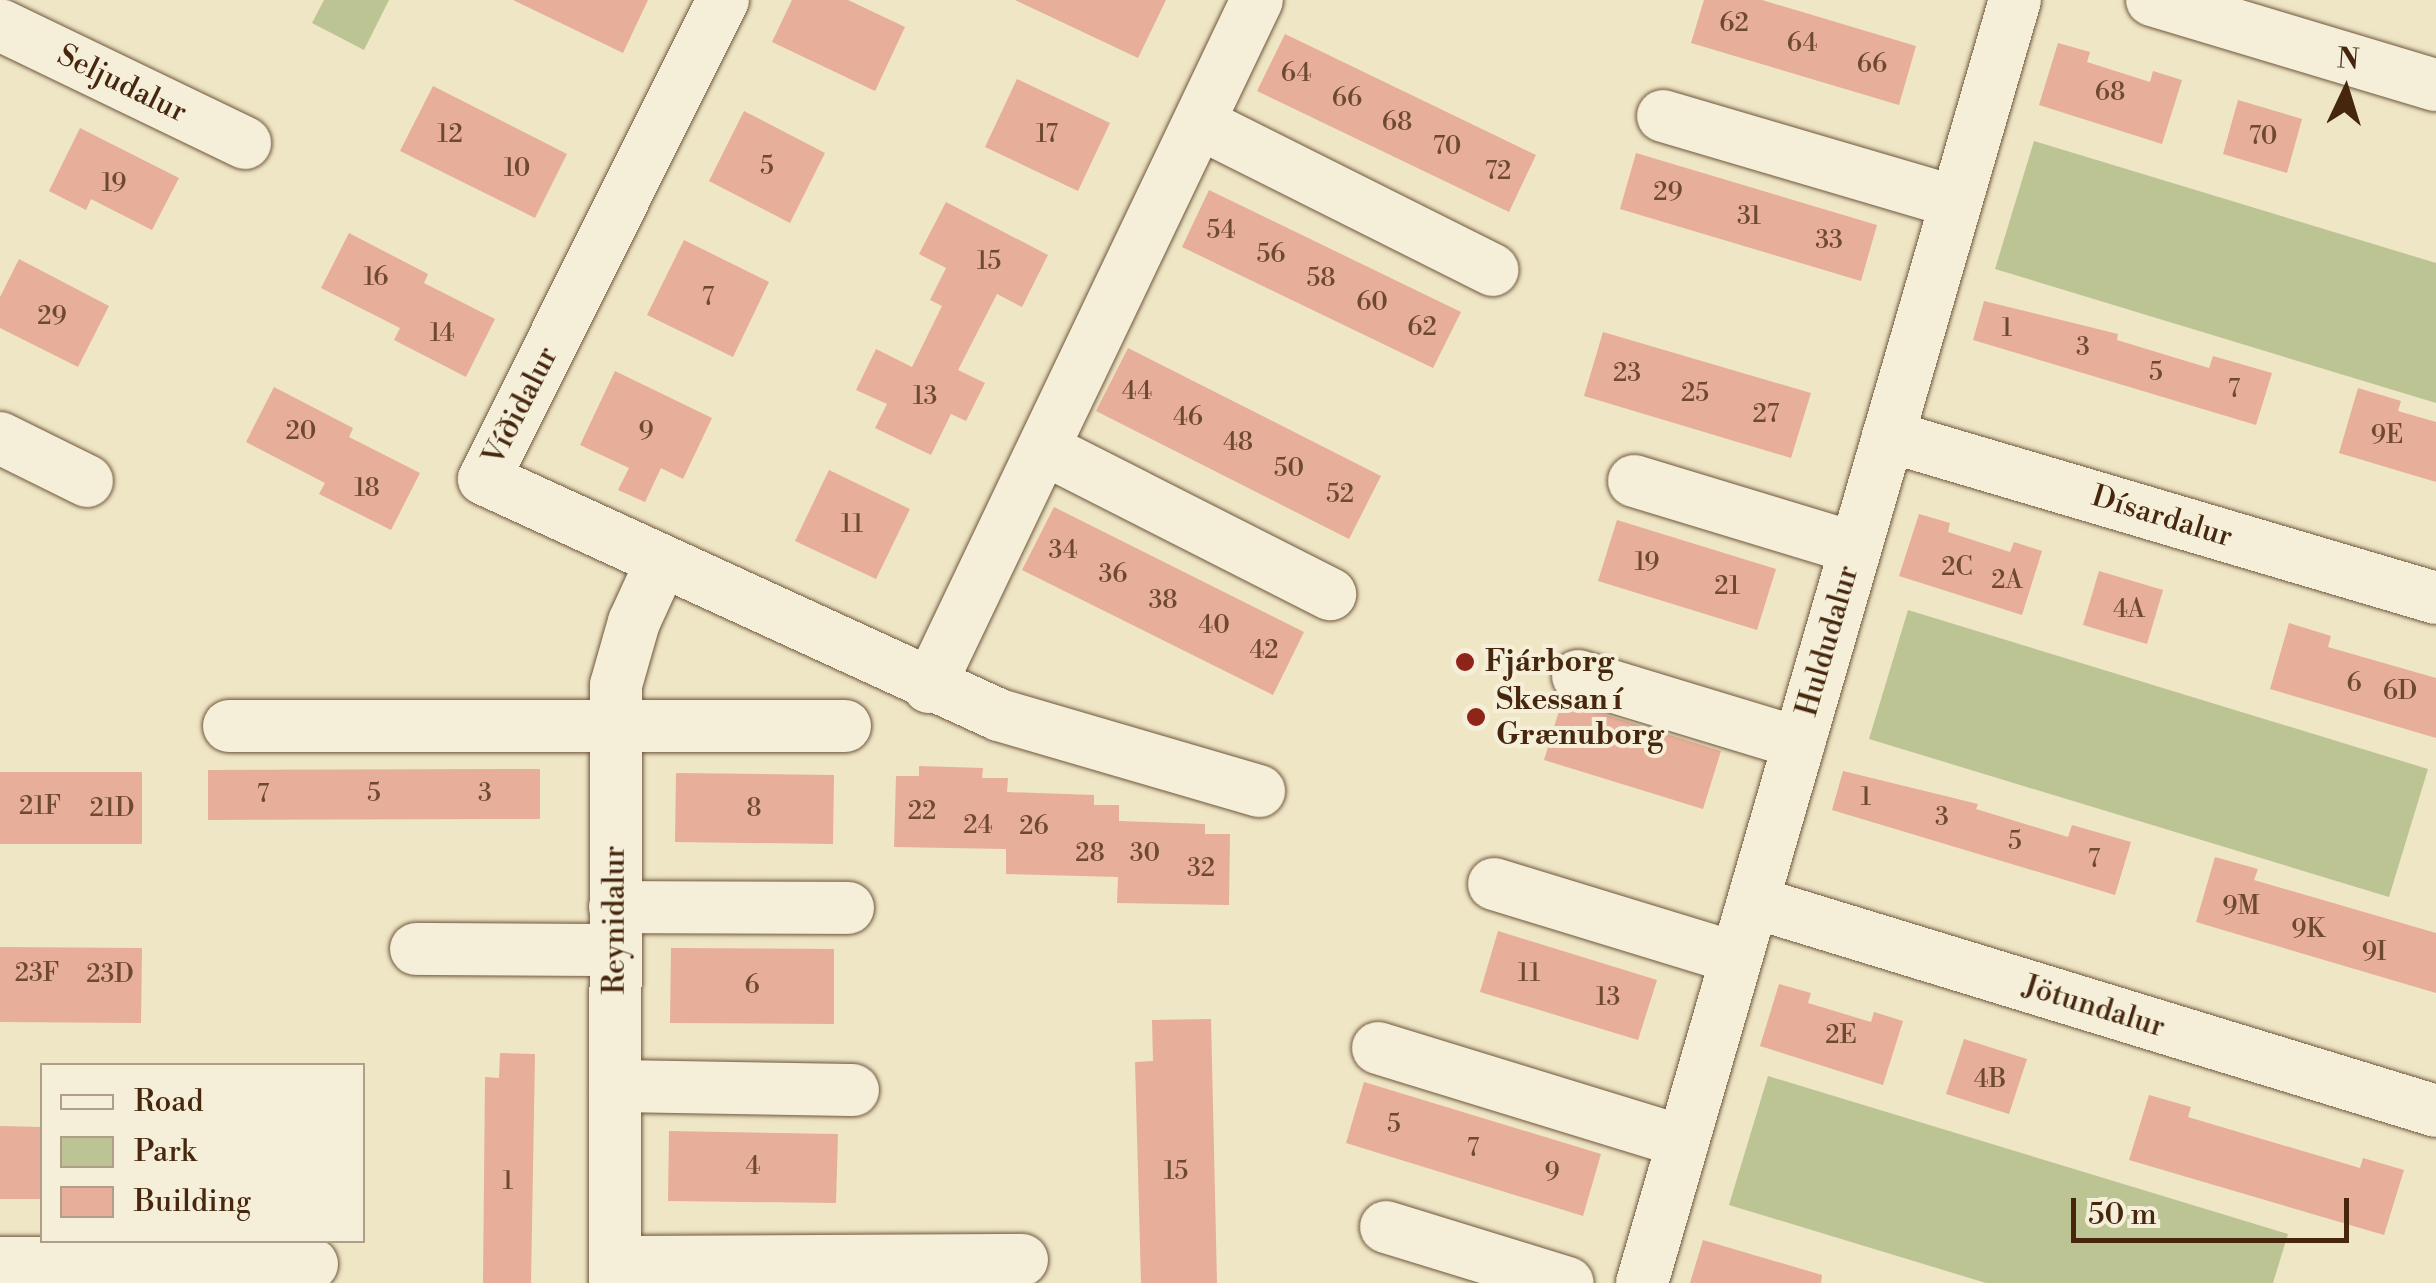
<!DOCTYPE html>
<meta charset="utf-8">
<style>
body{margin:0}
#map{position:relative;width:2436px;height:1283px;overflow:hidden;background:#efe6c6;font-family:"Libre Bodoni",serif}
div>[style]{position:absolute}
.green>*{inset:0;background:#bcc493}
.building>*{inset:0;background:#e7ae99}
.roads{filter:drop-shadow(0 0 2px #70573c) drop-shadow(0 0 2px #70573c)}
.minor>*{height:52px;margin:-26px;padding:0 26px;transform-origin:26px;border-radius:26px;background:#f5efda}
.dots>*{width:28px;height:28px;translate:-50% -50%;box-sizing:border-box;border:5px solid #f5efda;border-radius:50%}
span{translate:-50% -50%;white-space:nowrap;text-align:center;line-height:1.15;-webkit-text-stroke:8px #f5efda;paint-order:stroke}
.number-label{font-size:25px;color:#6e4931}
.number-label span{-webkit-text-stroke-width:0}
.street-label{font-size:30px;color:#46270e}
.poi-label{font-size:30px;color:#46270e;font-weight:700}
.left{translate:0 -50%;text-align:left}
.legend{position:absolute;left:40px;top:1063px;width:325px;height:180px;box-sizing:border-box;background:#f5efda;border:2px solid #af9f88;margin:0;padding:12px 18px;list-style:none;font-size:30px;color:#46270e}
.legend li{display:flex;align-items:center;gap:20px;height:50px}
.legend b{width:50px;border:2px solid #af9f88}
.north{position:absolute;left:2296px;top:40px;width:100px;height:100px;-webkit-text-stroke:8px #f5efda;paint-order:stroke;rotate:4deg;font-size:28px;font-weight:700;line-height:40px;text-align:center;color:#46270e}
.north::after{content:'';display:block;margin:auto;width:35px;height:45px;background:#46270e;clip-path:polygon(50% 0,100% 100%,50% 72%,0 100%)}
.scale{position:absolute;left:2071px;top:1198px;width:278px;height:45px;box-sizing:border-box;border:5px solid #46270e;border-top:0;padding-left:12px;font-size:30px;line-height:35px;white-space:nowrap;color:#46270e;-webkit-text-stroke:8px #f5efda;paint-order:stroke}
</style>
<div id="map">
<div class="green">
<div style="clip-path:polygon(324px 0,389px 0,364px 50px,312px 23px)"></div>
<div style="clip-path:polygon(2034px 141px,2436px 263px,2436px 403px,1995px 269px)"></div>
<div style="clip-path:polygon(1908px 610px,2428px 769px,2389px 897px,1869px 739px)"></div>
<div style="clip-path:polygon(1768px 1076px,2288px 1234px,2273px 1283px,1986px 1283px,1729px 1205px)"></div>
</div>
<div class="building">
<div style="clip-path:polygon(513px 0,648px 0,623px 53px)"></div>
<div style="clip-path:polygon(792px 0,848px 0,905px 27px,875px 91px,772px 42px)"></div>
<div style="clip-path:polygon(1015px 0,1166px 0,1138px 58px)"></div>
<div style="clip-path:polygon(1704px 0,1762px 0,1916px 46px,1899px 105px,1691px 43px)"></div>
<div style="clip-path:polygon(1285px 34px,1536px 155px,1509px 212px,1257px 91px)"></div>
<div style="clip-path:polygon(2058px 43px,2090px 52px,2087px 62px,2150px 82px,2153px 71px,2182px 80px,2162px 144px,2039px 105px)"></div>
<div style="clip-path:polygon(1017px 79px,1110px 123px,1078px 191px,985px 147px)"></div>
<div style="clip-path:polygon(433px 86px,567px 154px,535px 218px,400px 151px)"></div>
<div style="clip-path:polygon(2238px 100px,2302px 119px,2287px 173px,2223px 154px)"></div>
<div style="clip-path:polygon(744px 111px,825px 153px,790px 223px,709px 181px)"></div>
<div style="clip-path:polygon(80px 128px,179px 178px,152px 230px,91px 199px,86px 210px,49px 191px)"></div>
<div style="clip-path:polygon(1636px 153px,1877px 225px,1861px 281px,1620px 209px)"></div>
<div style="clip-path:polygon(1209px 190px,1461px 312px,1433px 368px,1182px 247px)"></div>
<div style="clip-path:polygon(946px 202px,1048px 255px,1022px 307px,997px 294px,958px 370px,985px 383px,966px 421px,951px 414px,931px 455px,875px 428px,887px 404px,856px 390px,876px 349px,912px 367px,942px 306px,930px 300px,946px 268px,919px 254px)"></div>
<div style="clip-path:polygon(349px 233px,428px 274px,424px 283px,495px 319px,466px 377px,394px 340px,400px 328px,321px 288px)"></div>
<div style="clip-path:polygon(684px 240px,769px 282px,733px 357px,647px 315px)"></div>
<div style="clip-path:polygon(19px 259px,109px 306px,78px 367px,0 328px,0 297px)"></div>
<div style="clip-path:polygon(1984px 301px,2118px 334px,2117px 340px,2209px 368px,2213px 356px,2272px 373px,2256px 425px,1973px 340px)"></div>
<div style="clip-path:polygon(1603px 332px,1811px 393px,1791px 458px,1584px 396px)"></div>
<div style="clip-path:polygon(1128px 348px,1381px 476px,1349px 539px,1096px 411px)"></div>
<div style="clip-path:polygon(615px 371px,712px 418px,683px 479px,661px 468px,645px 502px,618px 490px,629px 468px,580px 445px)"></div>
<div style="clip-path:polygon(274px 387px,353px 428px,349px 437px,420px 473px,391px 530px,319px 494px,325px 483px,246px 442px)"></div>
<div style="clip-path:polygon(2358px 388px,2401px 401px,2398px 411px,2436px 422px,2436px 482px,2339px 453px)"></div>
<div style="clip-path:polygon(829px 470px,910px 509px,876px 579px,795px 541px)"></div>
<div style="clip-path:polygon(1054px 507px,1304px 632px,1273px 695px,1022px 570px)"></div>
<div style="clip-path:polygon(1919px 514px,1950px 523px,1948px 532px,2010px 552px,2014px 542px,2042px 551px,2022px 615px,1899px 576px)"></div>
<div style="clip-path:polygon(1617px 520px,1776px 569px,1757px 630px,1598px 581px)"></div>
<div style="clip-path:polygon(2099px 571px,2163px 590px,2147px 644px,2083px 625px)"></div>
<div style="clip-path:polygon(2289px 623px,2331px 636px,2328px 647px,2436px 678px,2436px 738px,2270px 689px)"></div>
<div style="clip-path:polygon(1562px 701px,1721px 751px,1703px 809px,1544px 760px)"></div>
<div style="clip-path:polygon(919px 766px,983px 768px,982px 778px,1008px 778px,1007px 792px,1094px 795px,1094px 805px,1119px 805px,1119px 821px,1205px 824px,1205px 834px,1230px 834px,1229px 905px,1117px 903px,1118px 877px,1006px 874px,1006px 849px,894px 847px,896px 776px,919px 776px)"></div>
<div style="clip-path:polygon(540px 769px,540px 819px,208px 820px,208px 770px)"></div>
<div style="clip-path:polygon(1843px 771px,1978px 804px,1976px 809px,2068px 837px,2072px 825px,2131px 842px,2115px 895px,1832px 810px)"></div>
<div style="clip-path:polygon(0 772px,142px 772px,142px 844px,0 844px)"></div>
<div style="clip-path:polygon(676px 773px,834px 775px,833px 844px,675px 842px)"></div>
<div style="clip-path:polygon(2215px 857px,2258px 869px,2254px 880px,2436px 933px,2436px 993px,2196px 922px)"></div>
<div style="clip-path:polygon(1498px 931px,1657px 980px,1638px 1040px,1480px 992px)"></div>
<div style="clip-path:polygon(0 947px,142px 948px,141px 1023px,0 1022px)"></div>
<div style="clip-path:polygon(671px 948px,834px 949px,834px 1024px,670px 1023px)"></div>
<div style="clip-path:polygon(1779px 984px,1811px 993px,1808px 1003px,1871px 1022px,1874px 1012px,1903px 1021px,1883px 1085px,1760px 1046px)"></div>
<div style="clip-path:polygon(1211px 1019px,1217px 1283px,1141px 1283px,1135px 1062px,1153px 1061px,1152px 1020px)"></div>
<div style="clip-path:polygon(1964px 1039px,2027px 1059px,2009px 1114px,1946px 1094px)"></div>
<div style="clip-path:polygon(500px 1053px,535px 1054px,531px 1283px,483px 1283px,485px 1077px,499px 1078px)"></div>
<div style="clip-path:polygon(1364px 1082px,1601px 1154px,1583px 1216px,1346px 1143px)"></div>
<div style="clip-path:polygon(2149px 1095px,2191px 1107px,2188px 1117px,2360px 1168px,2363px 1158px,2404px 1170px,2384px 1235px,2129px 1160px)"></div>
<div style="clip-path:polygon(0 1126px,42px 1127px,42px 1199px,0 1199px)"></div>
<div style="clip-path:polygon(669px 1131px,838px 1134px,836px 1203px,668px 1201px)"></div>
<div style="clip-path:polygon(1703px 1240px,1822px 1275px,1821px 1283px,1690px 1283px)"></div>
</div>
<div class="roads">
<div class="minor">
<div style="left:723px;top:0;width:535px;rotate:116.52deg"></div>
<div style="left:484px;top:479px;width:566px;rotate:24.62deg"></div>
<div style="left:999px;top:715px;width:271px;rotate:16.3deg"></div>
<div style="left:2152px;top:0;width:296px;rotate:16.7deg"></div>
<div style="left:0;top:25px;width:272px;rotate:25.7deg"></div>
<div style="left:1663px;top:116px;width:305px;rotate:16.4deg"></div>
<div style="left:1201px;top:124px;width:326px;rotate:26.6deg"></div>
<div style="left:1888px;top:436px;width:571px;rotate:16.47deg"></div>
<div style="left:0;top:438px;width:97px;rotate:26.3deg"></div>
<div style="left:1044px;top:449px;width:321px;rotate:26.9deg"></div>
<div style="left:1634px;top:481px;width:231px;rotate:16.9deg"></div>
<div style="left:1578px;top:676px;width:231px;rotate:16.9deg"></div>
<div style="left:929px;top:687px;width:761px;rotate:-64.48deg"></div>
<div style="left:229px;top:726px;width:616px"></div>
<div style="left:1494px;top:884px;width:253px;rotate:17deg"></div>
<div style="left:1753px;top:902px;width:714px;rotate:17.01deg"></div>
<div style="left:615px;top:907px;width:233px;rotate:0.2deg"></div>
<div style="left:416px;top:949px;width:199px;rotate:0.3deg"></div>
<div style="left:1378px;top:1048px;width:319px;rotate:17.1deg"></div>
<div style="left:615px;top:1086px;width:238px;rotate:1deg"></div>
<div style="left:1386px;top:1227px;width:190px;rotate:17.1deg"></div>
<div style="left:615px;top:1262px;width:407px;rotate:-0.3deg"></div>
<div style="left:0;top:1263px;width:312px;rotate:0.2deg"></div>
<div style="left:615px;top:1283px;width:598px;rotate:-89.9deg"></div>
<div style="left:616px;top:685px;width:66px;rotate:-74.1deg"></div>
<div style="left:634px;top:622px;width:63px;rotate:-65.5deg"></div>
<div style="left:1642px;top:1283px;width:1336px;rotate:-73.79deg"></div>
</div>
</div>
<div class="dots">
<div style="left:1465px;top:662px;background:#8f2418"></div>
<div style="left:1476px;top:717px;background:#8f2418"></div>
</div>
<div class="number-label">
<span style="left:1734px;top:24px">62</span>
<span style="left:1802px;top:44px">64</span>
<span style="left:1872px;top:65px">66</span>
<span style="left:1296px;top:74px">64</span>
<span style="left:2110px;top:93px">68</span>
<span style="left:1347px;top:99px">66</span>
<span style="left:1397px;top:123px">68</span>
<span style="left:450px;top:135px">12</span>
<span style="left:1047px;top:135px">17</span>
<span style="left:2263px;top:137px">70</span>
<span style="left:1447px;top:147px">70</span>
<span style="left:767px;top:167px">5</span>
<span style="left:517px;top:169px">10</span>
<span style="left:1498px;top:172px">72</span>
<span style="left:114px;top:184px">19</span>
<span style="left:1668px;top:193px">29</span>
<span style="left:1749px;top:217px">31</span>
<span style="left:1221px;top:231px">54</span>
<span style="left:1829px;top:241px">33</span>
<span style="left:1271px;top:255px">56</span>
<span style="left:989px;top:262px">15</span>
<span style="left:376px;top:278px">16</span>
<span style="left:1321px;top:279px">58</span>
<span style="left:708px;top:298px">7</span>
<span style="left:1372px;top:303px">60</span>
<span style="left:52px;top:317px">29</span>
<span style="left:1422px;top:328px">62</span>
<span style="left:2007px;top:329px">1</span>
<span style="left:442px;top:334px">14</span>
<span style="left:2083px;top:348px">3</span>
<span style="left:2156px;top:373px">5</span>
<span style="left:1627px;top:374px">23</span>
<span style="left:2234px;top:390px">7</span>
<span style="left:1137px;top:392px">44</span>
<span style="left:1695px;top:394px">25</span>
<span style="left:925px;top:397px">13</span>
<span style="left:1766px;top:415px">27</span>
<span style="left:1188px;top:418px">46</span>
<span style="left:301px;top:432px">20</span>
<span style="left:646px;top:432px">9</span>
<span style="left:2387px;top:436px">9E</span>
<span style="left:1238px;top:443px">48</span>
<span style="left:1289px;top:469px">50</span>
<span style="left:367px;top:489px">18</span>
<span style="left:1340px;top:495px">52</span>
<span style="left:852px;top:525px">11</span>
<span style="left:1063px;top:551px">34</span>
<span style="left:1647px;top:563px">19</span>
<span style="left:1957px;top:568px">2C</span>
<span style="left:1113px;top:575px">36</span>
<span style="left:2007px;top:581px">2A</span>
<span style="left:1727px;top:587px">21</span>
<span style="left:1163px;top:601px">38</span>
<span style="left:2129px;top:610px">4A</span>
<span style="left:1214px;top:626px">40</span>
<span style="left:1264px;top:651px">42</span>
<span style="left:2354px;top:684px">6</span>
<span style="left:2400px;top:692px">6D</span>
<span style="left:374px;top:794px">5</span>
<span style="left:485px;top:794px">3</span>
<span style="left:263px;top:795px">7</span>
<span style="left:1866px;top:798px">1</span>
<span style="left:40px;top:807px">21F</span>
<span style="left:112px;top:809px">21D</span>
<span style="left:754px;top:809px">8</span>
<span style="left:922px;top:812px">22</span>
<span style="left:1942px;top:818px">3</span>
<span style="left:978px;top:826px">24</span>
<span style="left:1034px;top:827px">26</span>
<span style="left:2015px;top:842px">5</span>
<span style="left:1090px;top:854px">28</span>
<span style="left:1145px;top:854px">30</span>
<span style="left:2094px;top:860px">7</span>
<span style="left:1201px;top:869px">32</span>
<span style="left:2241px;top:907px">9M</span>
<span style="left:2308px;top:930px">9K</span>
<span style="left:2374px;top:953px">9I</span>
<span style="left:37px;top:974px">23F</span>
<span style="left:1529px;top:974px">11</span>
<span style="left:110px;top:975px">23D</span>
<span style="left:752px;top:986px">6</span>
<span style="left:1608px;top:998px">13</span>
<span style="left:1841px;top:1036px">2E</span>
<span style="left:1990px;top:1080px">4B</span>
<span style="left:1394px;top:1125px">5</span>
<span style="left:1473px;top:1149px">7</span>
<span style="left:753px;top:1167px">4</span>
<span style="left:1176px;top:1172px">15</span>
<span style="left:1552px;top:1173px">9</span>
<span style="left:508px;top:1182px">1</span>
</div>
<div class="street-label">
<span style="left:122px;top:84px;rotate:26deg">Seljudalur</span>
<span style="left:521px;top:406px;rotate:-63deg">Víðidalur</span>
<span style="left:2162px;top:517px;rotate:17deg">Dísardalur</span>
<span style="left:1828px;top:641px;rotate:-74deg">Huldudalur</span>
<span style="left:615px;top:920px;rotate:-90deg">Reynidalur</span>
<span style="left:2094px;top:1007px;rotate:17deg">Jötundalur</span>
</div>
<div class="poi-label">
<span class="left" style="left:1485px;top:662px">Fjárborg</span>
<span class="left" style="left:1496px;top:717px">Skessan í<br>Grænuborg</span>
</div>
<ul class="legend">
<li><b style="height:12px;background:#f5efda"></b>Road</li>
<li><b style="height:28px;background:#bcc493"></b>Park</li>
<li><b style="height:28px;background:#e7ae99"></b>Building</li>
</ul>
<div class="north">N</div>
<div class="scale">50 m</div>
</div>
